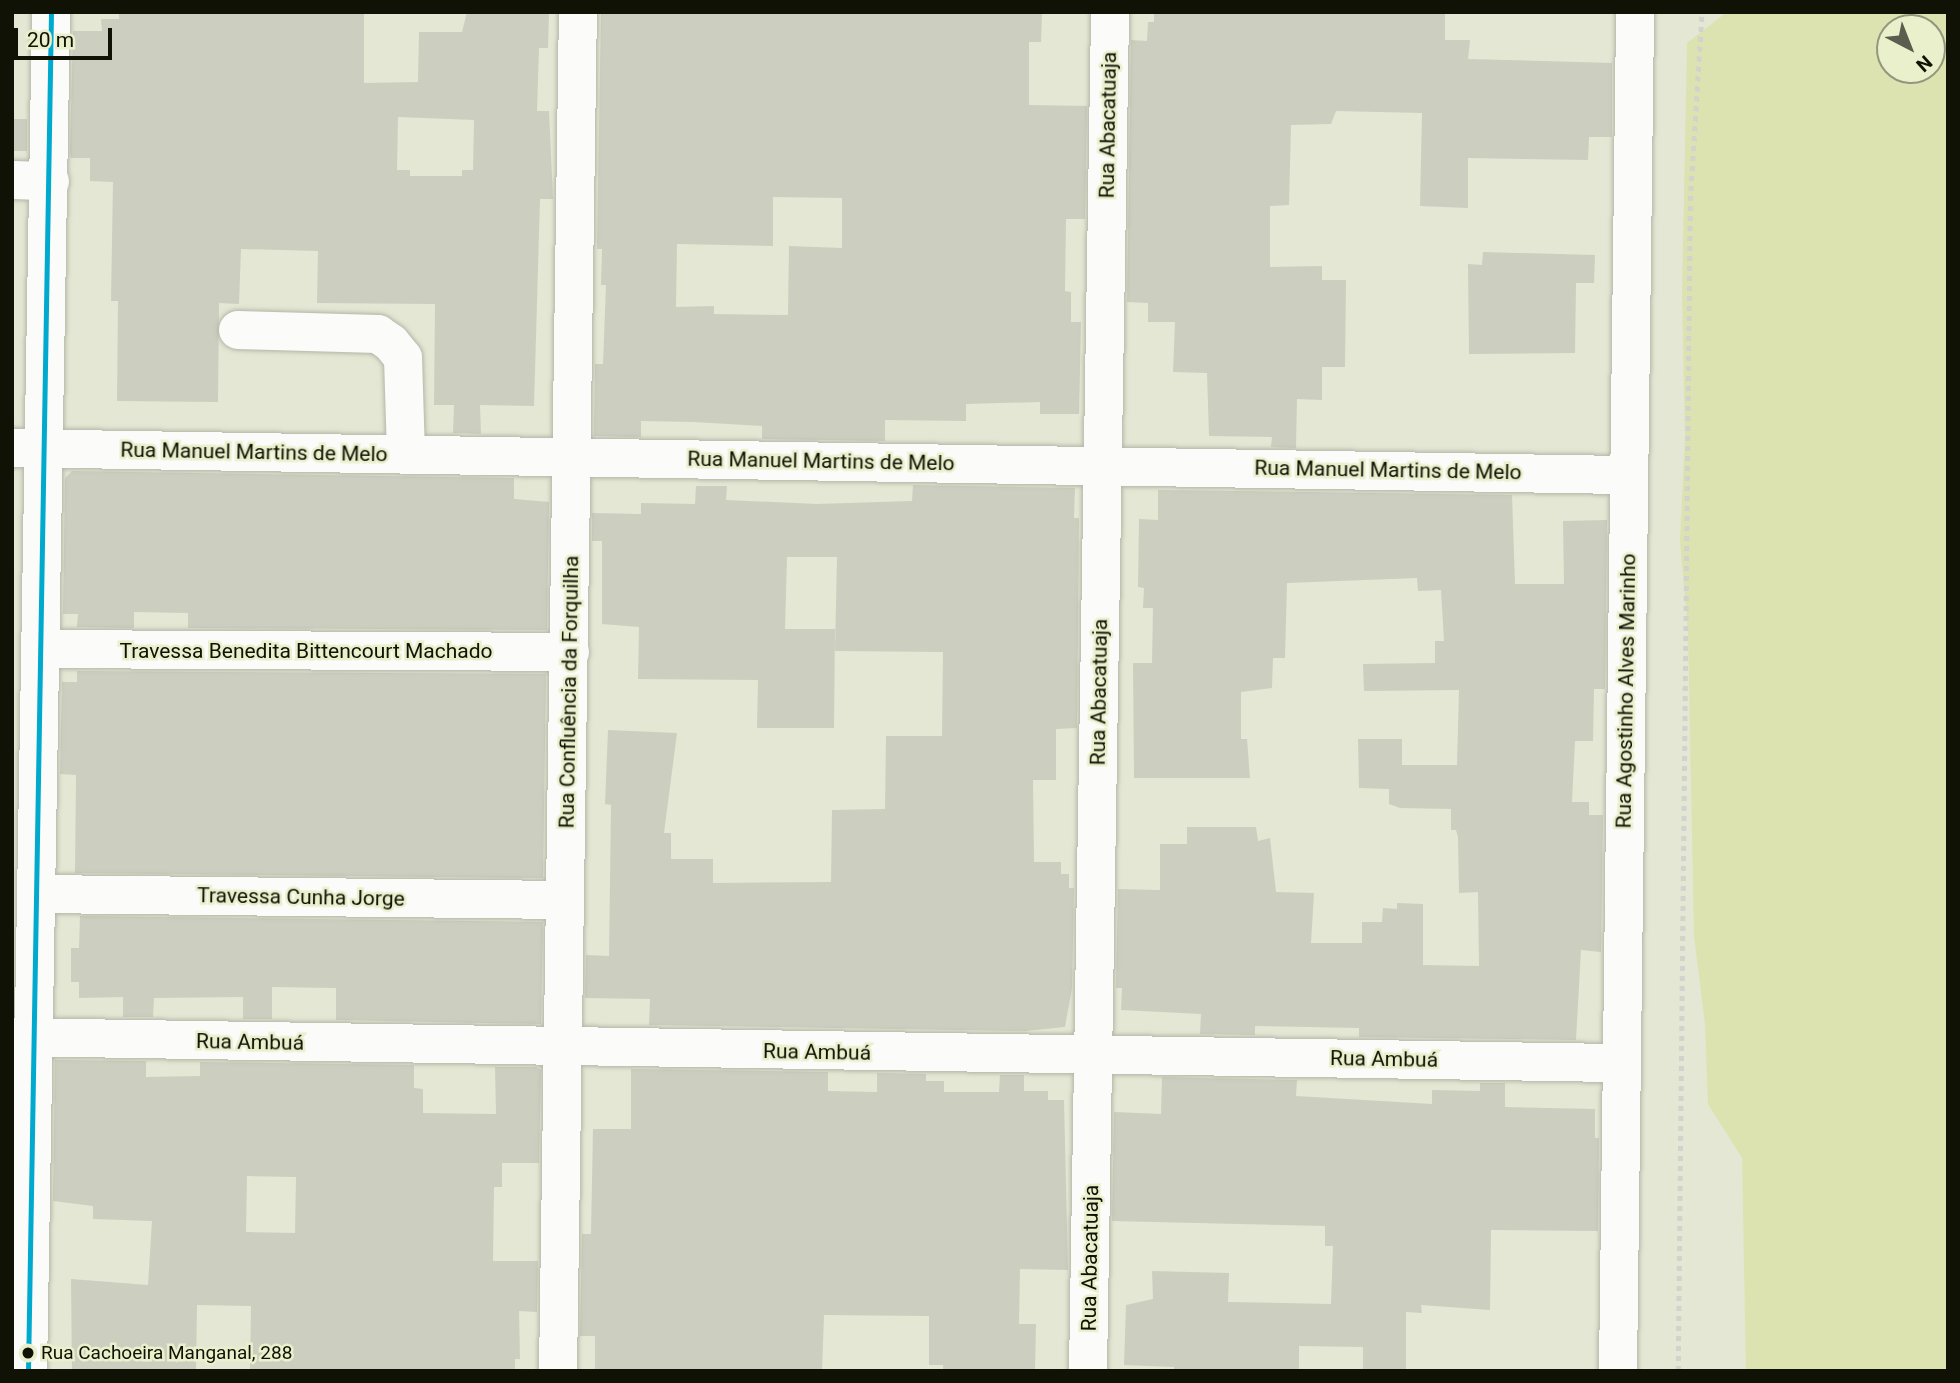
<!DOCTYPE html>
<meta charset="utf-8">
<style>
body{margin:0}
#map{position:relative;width:1960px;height:1383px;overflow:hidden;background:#e4e7d4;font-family:Roboto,sans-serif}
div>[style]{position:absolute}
.green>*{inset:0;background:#dce3b0}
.building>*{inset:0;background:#cccebf}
.path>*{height:4.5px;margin-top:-2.25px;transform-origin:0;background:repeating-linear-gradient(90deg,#d1d3cc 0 5px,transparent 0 10px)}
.roads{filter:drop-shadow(0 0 2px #b4b6a7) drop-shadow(0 0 2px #b4b6a7)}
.minor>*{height:38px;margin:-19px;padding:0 19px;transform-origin:19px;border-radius:19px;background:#fbfbf9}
.bus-1>*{height:5px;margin:-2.5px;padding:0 2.5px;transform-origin:2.5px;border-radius:2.5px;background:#00a9ce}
.dots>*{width:19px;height:19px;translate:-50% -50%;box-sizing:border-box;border:4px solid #eaefcc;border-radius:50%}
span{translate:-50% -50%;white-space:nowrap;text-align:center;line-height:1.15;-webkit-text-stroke:5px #eaefcc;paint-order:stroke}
.bus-label{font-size:19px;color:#111206}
.left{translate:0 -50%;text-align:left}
.street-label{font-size:21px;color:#111206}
.frame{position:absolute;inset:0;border:14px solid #111206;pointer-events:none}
.north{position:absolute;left:1876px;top:14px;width:70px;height:70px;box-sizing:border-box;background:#eaefcc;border:2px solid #93977d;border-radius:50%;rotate:138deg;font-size:19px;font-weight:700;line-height:28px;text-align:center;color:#111206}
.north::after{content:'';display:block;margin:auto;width:24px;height:32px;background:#5b5d4e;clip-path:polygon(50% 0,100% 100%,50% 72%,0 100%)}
.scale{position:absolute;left:14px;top:28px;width:98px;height:32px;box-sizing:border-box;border:4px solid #111206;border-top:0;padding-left:9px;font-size:21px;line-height:24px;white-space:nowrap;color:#111206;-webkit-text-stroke:5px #eaefcc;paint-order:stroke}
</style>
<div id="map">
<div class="green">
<div style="clip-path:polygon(evenodd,1727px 12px,1948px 12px,1948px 1371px,1746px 1371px,1742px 1158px,1708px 1104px,1705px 1024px,1694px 936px,1688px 632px,1680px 541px,1685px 437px,1682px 295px,1687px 43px,1727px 12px,1890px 28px,1932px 28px,1932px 70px,1890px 70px,1890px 28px)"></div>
</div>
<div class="building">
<div style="clip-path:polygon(evenodd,119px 12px,364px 12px,364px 83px,418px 82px,419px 32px,462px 32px,467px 12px,549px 12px,548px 48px,539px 48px,537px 111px,549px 111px,553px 199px,540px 199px,534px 406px,480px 405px,481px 434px,453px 433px,454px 405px,434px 405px,435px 304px,317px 303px,318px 251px,241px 249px,239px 304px,219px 303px,218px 402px,117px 401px,118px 301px,111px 301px,113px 182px,90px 181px,90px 158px,71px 158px,70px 153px,73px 31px,102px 31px,101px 19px,119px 19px,119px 12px,398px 117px,474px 120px,473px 170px,462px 170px,462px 176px,410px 176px,410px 170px,397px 170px,398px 117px)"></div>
<div style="clip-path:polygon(evenodd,601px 12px,1042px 12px,1041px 42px,1029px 42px,1029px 105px,1087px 106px,1085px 219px,1066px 219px,1065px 291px,1071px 292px,1071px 322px,1081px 322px,1079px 414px,1040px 414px,1040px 402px,966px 404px,966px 421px,885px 420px,885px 441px,762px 439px,762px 426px,694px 422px,641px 421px,641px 437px,594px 436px,595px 364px,603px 364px,606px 285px,601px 285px,602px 249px,597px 249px,601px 12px,773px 197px,842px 198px,842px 248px,789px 246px,788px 315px,714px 314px,714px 306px,676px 307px,677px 244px,773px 246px,773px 197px)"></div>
<div style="clip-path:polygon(1445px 12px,1445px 40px,1470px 40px,1468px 59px,1612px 63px,1612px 137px,1589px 137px,1588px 160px,1468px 158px,1468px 208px,1420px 206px,1422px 113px,1336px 111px,1331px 124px,1291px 125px,1289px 205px,1270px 206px,1270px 267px,1322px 266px,1322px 280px,1346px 280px,1345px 367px,1322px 367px,1322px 400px,1297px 399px,1296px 448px,1271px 447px,1272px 437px,1209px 436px,1207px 373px,1173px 372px,1175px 322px,1148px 322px,1148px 303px,1127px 302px,1131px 40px,1147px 41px,1148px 22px,1154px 22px,1154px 13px)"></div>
<div style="clip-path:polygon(12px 119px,27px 119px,27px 151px,12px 151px)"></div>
<div style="clip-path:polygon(1483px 252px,1595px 255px,1594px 283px,1576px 283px,1575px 353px,1469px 354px,1468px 264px,1482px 265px)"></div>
<div style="clip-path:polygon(72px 471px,514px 478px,514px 499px,549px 502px,547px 630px,188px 628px,188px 613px,134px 612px,134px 628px,77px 627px,78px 614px,63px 614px,65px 478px)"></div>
<div style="clip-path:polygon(913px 485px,1075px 488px,1074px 518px,1079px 518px,1077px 728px,1056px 729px,1056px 780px,1033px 780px,1034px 862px,1061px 862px,1061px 874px,1069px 874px,1069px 888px,1074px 888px,1072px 988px,1065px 1027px,1025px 1031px,649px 1025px,650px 999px,585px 998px,586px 955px,609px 956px,611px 805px,605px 804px,608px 730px,677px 733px,664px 833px,671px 833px,671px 859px,713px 859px,713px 883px,831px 882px,832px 810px,885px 809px,886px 736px,942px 736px,943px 652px,835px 651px,837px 557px,787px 557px,785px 629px,835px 629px,834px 728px,757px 728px,758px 680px,638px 679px,639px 627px,602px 624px,602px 541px,592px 541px,592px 513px,641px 514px,641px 503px,695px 504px,696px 486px,727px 486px,726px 500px,817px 504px,912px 501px)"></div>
<div style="clip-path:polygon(1158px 490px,1512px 495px,1515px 584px,1564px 584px,1563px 521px,1607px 520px,1605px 689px,1594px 689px,1593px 741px,1575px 741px,1572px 802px,1589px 802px,1589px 815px,1603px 815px,1601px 952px,1581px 950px,1576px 1040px,1359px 1037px,1359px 1028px,1255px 1026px,1255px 1035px,1200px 1034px,1201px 1014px,1121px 1010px,1122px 988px,1116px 988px,1118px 889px,1160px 890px,1160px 844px,1187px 844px,1187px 827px,1256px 827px,1258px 841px,1270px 838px,1276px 892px,1314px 893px,1311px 943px,1362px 943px,1362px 922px,1382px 922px,1383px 908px,1397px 909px,1397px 903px,1423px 904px,1423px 965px,1479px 966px,1478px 892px,1459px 893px,1458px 837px,1456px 830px,1451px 830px,1451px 809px,1400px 808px,1389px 804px,1389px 789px,1359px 788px,1358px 739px,1402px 739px,1402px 765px,1457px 765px,1459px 690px,1364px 691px,1363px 664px,1435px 663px,1435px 641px,1444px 641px,1441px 590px,1418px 591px,1417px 578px,1287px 583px,1285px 658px,1273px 658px,1272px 688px,1241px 692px,1241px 739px,1247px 739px,1250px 778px,1134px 778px,1133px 663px,1152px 663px,1153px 608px,1143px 608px,1144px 588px,1138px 587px,1139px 519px,1158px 520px)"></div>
<div style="clip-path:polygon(77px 671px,546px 674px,543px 878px,75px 873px,76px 775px,60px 774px,62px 682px,77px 682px)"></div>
<div style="clip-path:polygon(80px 916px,543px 922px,541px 1024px,336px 1020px,336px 988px,272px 987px,272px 1019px,243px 1019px,243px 997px,154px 998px,153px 1017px,123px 1017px,123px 997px,79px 998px,79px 982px,71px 982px,71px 948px,79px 948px)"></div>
<div style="clip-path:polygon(evenodd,55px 1060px,146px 1061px,146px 1077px,200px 1076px,200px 1062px,414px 1065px,414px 1088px,423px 1089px,423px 1113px,496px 1114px,495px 1067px,536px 1067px,541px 1070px,539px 1163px,502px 1163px,502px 1187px,494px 1187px,493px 1261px,538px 1261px,537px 1312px,519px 1311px,520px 1359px,515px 1359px,515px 1371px,250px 1371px,251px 1306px,197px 1305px,196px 1371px,72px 1371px,71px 1279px,148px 1285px,152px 1221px,93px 1219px,93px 1206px,53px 1201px,55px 1060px,247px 1176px,296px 1177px,295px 1233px,246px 1232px,247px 1176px)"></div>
<div style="clip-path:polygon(631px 1069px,828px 1072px,828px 1091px,877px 1092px,877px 1073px,926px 1074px,926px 1081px,944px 1081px,944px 1092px,999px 1092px,1000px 1075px,1024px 1075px,1024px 1091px,1048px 1091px,1048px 1100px,1064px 1100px,1068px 1270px,1020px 1269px,1019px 1324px,1036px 1324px,1035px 1371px,943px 1371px,943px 1365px,929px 1365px,929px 1316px,824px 1315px,822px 1371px,595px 1371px,595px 1336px,580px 1336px,582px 1234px,591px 1234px,593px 1129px,631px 1129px)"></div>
<div style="clip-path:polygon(1162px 1077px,1297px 1080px,1296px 1096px,1432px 1104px,1432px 1090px,1480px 1091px,1480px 1083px,1505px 1083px,1505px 1107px,1595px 1109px,1595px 1138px,1599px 1138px,1598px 1231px,1491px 1230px,1490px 1310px,1421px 1305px,1422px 1313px,1406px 1312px,1406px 1371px,1363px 1371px,1363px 1347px,1299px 1346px,1299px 1371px,1174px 1371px,1174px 1367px,1124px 1365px,1126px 1305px,1153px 1299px,1152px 1271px,1229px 1273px,1228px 1302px,1331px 1304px,1333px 1246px,1325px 1246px,1325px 1226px,1112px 1221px,1114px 1112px,1161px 1114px)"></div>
</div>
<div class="path">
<div style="left:1678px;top:1371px;width:1170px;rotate:-89.41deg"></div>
<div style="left:1690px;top:201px;width:189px;rotate:-86.4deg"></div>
</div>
<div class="roads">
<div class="minor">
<div style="left:12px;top:180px;width:38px;rotate:2deg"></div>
<div style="left:238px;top:330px;width:140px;rotate:1.6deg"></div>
<div style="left:378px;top:334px;width:16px;rotate:35deg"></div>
<div style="left:391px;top:343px;width:19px;rotate:51deg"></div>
<div style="left:403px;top:358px;width:97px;rotate:88.2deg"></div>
<div style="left:12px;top:448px;width:1617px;rotate:0.96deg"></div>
<div style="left:41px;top:649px;width:529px;rotate:0.32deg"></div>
<div style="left:37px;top:894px;width:527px;rotate:0.65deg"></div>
<div style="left:12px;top:1037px;width:1609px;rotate:0.93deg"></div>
<div style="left:28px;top:1371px;width:1359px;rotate:-89.03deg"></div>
<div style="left:558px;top:1371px;width:1359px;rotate:-89.16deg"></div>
<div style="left:1088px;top:1371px;width:1359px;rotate:-89.07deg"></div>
<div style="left:1618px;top:1371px;width:1359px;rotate:-89.28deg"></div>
</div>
</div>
<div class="bus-1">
<div style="left:28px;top:1371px;width:1359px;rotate:-89.03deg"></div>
</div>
<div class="dots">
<div style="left:28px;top:1353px;background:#111206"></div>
</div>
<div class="bus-label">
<span class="left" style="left:41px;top:1353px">Rua Cachoeira Manganal, 288</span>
</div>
<div class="street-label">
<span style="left:1108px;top:125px;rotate:-89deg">Rua Abacatuaja</span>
<span style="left:254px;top:452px;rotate:1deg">Rua Manuel Martins de Melo</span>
<span style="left:821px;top:461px;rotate:1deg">Rua Manuel Martins de Melo</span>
<span style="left:1388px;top:470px;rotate:1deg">Rua Manuel Martins de Melo</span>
<span style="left:306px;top:651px">Travessa Benedita Bittencourt Machado</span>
<span style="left:1626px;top:691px;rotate:-89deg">Rua Agostinho Alves Marinho</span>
<span style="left:569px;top:692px;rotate:-89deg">Rua Confluência da Forquilha</span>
<span style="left:1099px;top:692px;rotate:-89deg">Rua Abacatuaja</span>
<span style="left:301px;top:897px;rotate:1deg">Travessa Cunha Jorge</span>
<span style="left:250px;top:1042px;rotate:1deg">Rua Ambuá</span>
<span style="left:817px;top:1052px;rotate:1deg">Rua Ambuá</span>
<span style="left:1384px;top:1059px;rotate:1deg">Rua Ambuá</span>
<span style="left:1090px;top:1258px;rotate:-89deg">Rua Abacatuaja</span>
</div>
<div class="frame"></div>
<div class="north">N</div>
<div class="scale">20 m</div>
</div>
